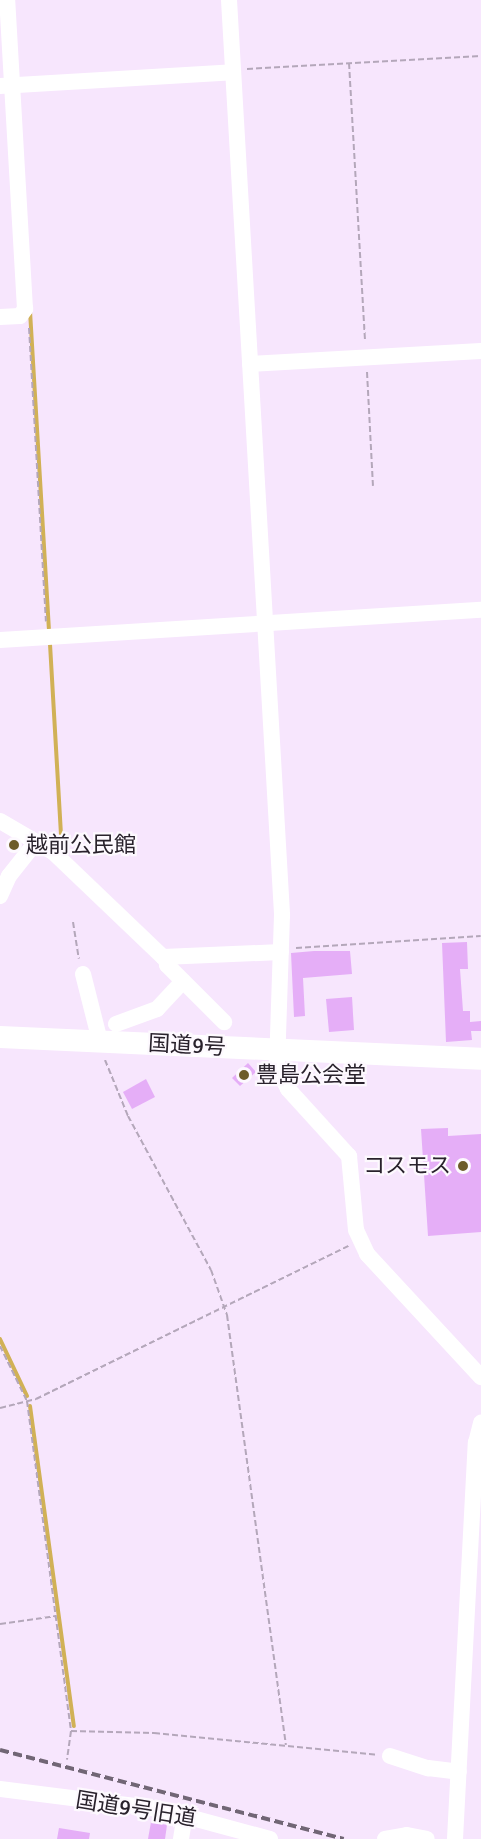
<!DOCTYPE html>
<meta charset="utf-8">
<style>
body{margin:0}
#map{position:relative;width:481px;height:1839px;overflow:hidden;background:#f7e6fd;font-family:Signika,"Noto Sans JP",sans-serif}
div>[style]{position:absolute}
.stream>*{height:4px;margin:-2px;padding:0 2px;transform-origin:2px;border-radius:2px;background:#d1b156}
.building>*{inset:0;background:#e5aef7}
.path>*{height:2px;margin-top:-1px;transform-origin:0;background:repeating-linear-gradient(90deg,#b4a7ba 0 6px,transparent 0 9px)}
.minor>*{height:16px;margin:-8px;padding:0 8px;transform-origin:8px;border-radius:8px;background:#fff}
.highway>*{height:22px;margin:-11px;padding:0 11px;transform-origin:11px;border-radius:11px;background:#fff}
.rail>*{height:4px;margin-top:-2px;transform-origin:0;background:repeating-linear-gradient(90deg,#716675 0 9px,transparent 0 13.5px)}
.dots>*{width:16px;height:16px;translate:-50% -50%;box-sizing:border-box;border:3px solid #fdf9fe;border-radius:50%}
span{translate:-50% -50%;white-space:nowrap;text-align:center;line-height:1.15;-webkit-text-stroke:4.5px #fdf9fe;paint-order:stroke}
.poi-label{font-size:22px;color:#29222c}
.left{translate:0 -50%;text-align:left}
.right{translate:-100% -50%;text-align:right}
.street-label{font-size:22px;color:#29222c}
</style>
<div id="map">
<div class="stream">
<div style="left:30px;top:311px;width:318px;rotate:86.6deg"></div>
<div style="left:50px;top:644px;width:206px;rotate:86.7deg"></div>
<div style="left:0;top:1339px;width:63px;rotate:64.7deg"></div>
<div style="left:30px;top:1406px;width:323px;rotate:82.2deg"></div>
</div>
<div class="building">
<div style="clip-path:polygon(467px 942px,468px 969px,460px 969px,463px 1011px,470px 1011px,470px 1022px,481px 1021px,481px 1031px,471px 1031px,472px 1040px,446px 1042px,442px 943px)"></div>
<div style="clip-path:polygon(314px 951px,350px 951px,352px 974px,303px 978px,305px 1016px,294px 1017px,291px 953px)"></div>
<div style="clip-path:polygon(352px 997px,354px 1030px,329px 1032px,326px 999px)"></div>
<div style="clip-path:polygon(248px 1063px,256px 1072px,240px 1086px,232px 1078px)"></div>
<div style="clip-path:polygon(146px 1079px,155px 1097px,132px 1109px,123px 1092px)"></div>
<div style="clip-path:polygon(448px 1128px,448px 1136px,481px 1134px,481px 1232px,428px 1236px,421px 1129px)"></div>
<div style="clip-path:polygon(151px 1822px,167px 1825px,165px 1839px,148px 1839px)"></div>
<div style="clip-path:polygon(59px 1828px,90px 1833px,89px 1839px,57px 1839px)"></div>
</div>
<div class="path">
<div style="left:349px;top:63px;width:279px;rotate:86.7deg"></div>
<div style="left:247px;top:69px;width:234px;rotate:-3.2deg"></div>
<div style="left:29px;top:328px;width:294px;rotate:86.7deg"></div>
<div style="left:367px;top:372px;width:114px;rotate:87deg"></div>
<div style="left:73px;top:922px;width:37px;rotate:81deg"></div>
<div style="left:296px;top:948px;width:185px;rotate:-3.7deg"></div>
<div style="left:105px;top:1060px;width:61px;rotate:67.7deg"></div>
<div style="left:128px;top:1116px;width:175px;rotate:61.7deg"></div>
<div style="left:211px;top:1270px;width:48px;rotate:70.4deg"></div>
<div style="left:227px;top:1315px;width:434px;rotate:82.2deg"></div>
<div style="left:0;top:1346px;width:61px;rotate:63.9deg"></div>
<div style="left:27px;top:1401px;width:333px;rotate:82.4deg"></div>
<div style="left:71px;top:1731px;width:29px;rotate:98deg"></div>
<div style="left:0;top:1408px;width:37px;rotate:-14deg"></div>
<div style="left:36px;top:1399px;width:348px;rotate:-26.1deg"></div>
<div style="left:0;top:1624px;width:57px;rotate:-8.1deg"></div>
<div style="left:71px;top:1731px;width:83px;rotate:1.4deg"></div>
<div style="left:154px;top:1733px;width:224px;rotate:5.6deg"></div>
</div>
<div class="minor">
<div style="left:229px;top:0;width:917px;rotate:86.68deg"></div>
<div style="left:282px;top:915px;width:153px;rotate:91.9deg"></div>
<div style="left:277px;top:1068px;width:24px;rotate:62deg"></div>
<div style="left:288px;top:1089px;width:91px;rotate:47.7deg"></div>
<div style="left:349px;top:1156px;width:74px;rotate:84.6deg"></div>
<div style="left:356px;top:1230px;width:26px;rotate:65deg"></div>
<div style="left:367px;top:1254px;width:168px;rotate:47.2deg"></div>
<div style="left:0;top:86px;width:233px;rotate:-3.4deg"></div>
<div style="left:0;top:317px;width:20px;rotate:-3deg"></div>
<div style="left:20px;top:316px;width:9px;rotate:-54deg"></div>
<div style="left:25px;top:309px;width:310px;rotate:-93.3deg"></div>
<div style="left:250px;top:364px;width:231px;rotate:-3.2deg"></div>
<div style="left:0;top:640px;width:482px;rotate:-3.6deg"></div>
<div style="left:0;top:821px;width:61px;rotate:30.3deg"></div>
<div style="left:53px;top:852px;width:152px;rotate:43.7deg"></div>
<div style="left:163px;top:957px;width:118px;rotate:-2.4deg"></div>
<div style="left:0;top:896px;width:22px;rotate:-66deg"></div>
<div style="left:9px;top:876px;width:43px;rotate:-51.5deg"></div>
<div style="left:166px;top:958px;width:7px;rotate:82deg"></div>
<div style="left:167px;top:965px;width:81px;rotate:45deg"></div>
<div style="left:83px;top:974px;width:69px;rotate:75.8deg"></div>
<div style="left:116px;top:1024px;width:44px;rotate:-20.1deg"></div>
<div style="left:157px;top:1009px;width:38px;rotate:-47deg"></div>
<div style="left:390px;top:1756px;width:40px;rotate:18deg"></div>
<div style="left:428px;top:1768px;width:31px;rotate:7deg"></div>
<div style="left:0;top:1789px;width:160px;rotate:7.2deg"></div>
<div style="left:159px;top:1809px;width:115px;rotate:15.1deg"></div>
<div style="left:181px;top:1839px;width:25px;rotate:-81deg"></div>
<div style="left:385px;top:1839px;width:22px;rotate:-10deg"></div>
<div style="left:407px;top:1835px;width:20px;rotate:11deg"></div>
<div style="left:455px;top:1839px;width:397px;rotate:-87deg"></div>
<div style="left:476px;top:1443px;width:21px;rotate:-76deg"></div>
</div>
<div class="highway">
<div style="left:0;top:1037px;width:482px;rotate:2.6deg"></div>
</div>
<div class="rail">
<div style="left:0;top:1750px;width:355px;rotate:14.5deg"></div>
</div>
<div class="dots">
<div style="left:14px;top:845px;background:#6d5b29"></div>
<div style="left:244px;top:1075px;background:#6d5b29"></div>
<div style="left:463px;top:1166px;background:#6d5b29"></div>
</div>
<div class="poi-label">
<span class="left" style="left:26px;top:845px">越前公民館</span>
<span class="left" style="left:256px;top:1075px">豊島公会堂</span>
<span class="right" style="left:451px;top:1166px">コスモス</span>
</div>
<div class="street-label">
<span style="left:187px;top:1045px;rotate:3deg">国道9号</span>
<span style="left:136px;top:1809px;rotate:9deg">国道9号旧道</span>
</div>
</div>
